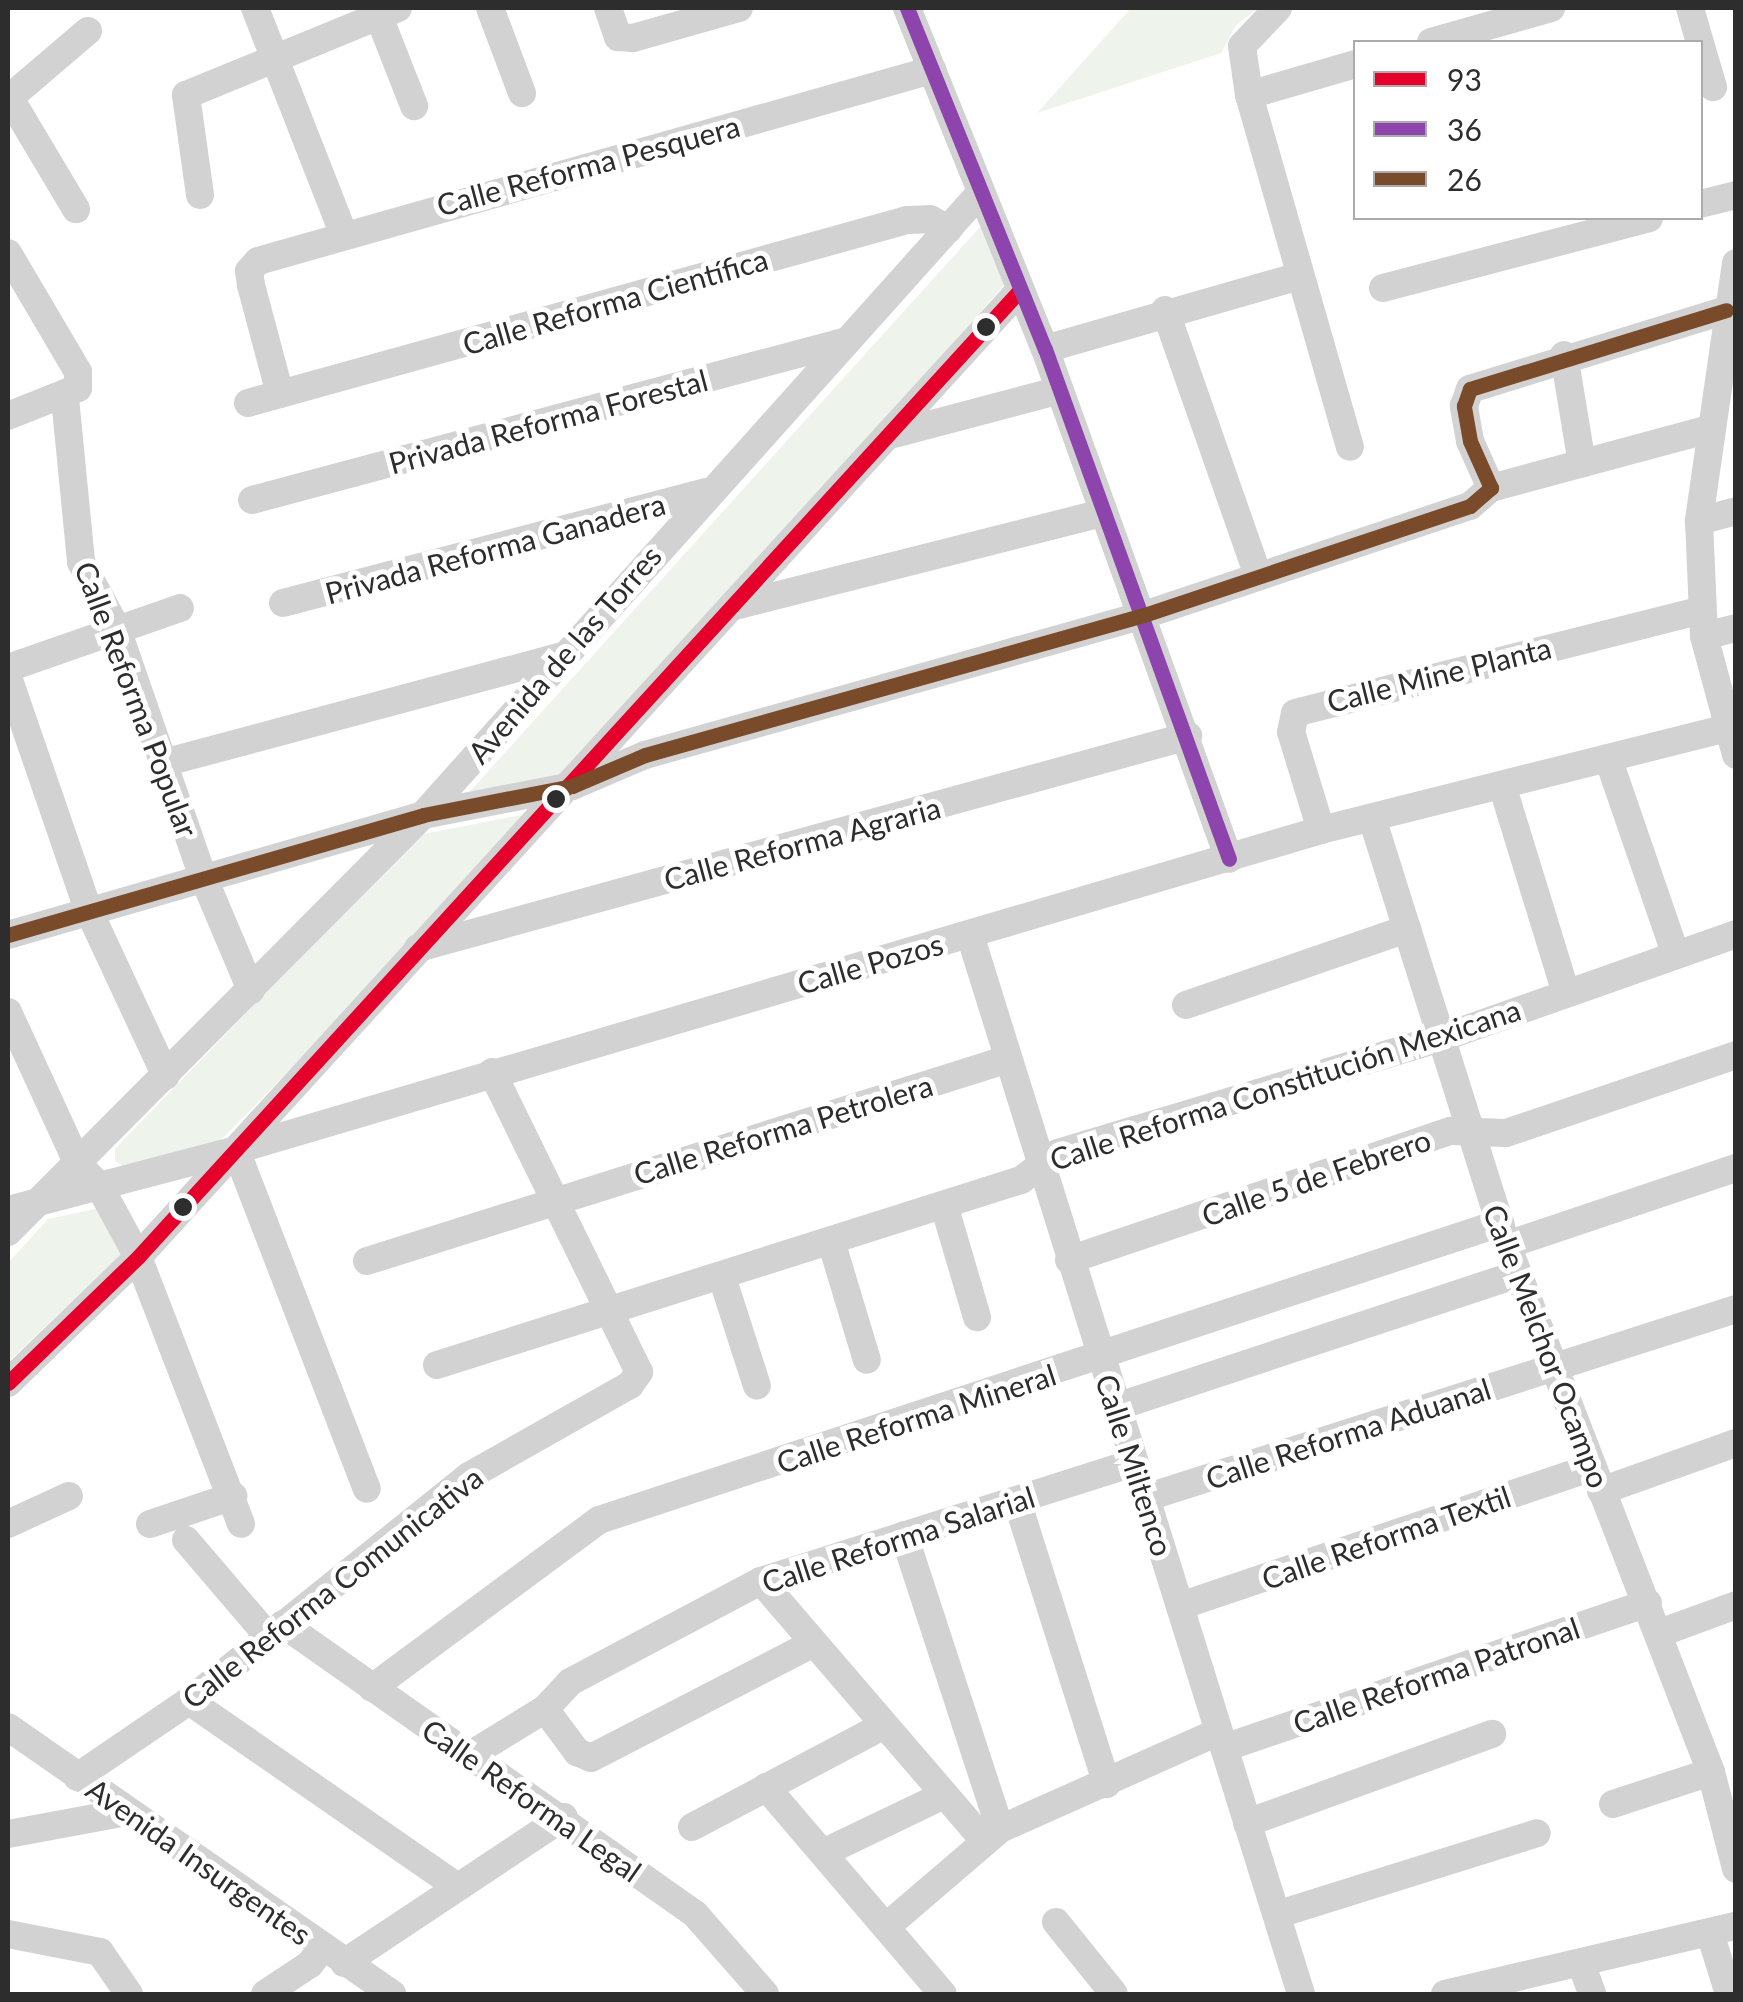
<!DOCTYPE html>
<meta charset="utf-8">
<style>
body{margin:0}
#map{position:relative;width:1743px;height:2002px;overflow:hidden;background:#fff;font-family:Lato,sans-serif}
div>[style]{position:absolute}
.green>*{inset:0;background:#eef3eb}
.minor>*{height:28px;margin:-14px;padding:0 14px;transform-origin:14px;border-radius:14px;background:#d2d2d2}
.bus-1>*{height:15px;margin:-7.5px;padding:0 7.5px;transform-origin:7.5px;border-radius:7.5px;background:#e4002b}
.bus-2>*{height:15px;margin:-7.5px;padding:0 7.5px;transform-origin:7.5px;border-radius:7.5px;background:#8e44ad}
.bus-3>*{height:15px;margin:-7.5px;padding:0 7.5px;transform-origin:7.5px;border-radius:7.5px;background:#7a4b2a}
.dots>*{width:28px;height:28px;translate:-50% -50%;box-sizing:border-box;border:5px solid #fff;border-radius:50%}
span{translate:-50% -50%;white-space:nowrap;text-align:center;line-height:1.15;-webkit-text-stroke:10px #fff;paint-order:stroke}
.street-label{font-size:30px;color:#2d2d2d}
.frame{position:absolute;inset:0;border:10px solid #2d2d2d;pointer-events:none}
.legend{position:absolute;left:1353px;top:40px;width:350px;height:180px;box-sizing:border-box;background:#fff;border:2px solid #ababab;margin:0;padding:12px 18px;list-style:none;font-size:30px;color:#2d2d2d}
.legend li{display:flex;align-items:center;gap:20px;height:50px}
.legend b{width:50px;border:2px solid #ababab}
</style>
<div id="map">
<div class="green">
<div style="clip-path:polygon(1131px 8px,1258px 8px,1236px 25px,1221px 53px,1037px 113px)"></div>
<div style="clip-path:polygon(980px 227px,1004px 285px,571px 777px,464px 798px)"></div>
<div style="clip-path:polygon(543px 811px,217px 1144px,124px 1167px,115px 1161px,115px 1149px,418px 835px)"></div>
<div style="clip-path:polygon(100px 1208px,123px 1252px,8px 1362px,8px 1263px,48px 1219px)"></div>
</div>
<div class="minor">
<div style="left:255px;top:8px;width:242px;rotate:68.6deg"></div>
<div style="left:490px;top:8px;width:91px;rotate:69.4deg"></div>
<div style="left:608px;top:8px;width:31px;rotate:71deg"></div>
<div style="left:618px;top:37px;width:15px;rotate:4deg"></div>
<div style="left:633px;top:38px;width:110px;rotate:-15.8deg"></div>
<div style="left:907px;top:8px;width:368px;rotate:68deg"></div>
<div style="left:1045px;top:349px;width:542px;rotate:70.16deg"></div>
<div style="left:1278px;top:8px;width:52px;rotate:133.5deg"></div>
<div style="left:1242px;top:46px;width:49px;rotate:81.9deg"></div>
<div style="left:1249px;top:95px;width:366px;rotate:74deg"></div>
<div style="left:1690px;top:8px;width:35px;rotate:74deg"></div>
<div style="left:378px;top:14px;width:99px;rotate:68.6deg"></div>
<div style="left:1431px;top:42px;width:125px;rotate:-15.8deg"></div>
<div style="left:1700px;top:43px;width:46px;rotate:73.5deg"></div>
<div style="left:8px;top:95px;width:133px;rotate:59.2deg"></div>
<div style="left:1249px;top:95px;width:111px;rotate:-16.2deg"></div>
<div style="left:8px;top:99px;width:105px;rotate:-40.4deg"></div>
<div style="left:200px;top:195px;width:101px;rotate:-98deg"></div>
<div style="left:186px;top:95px;width:229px;rotate:-22.3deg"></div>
<div style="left:1700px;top:204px;width:37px;rotate:-14deg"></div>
<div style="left:8px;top:253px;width:138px;rotate:59.5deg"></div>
<div style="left:78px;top:372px;width:16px;rotate:90deg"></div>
<div style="left:78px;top:388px;width:75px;rotate:158.2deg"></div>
<div style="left:1736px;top:263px;width:261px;rotate:98.2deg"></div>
<div style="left:1699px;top:521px;width:115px;rotate:87.5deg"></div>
<div style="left:1704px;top:636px;width:123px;rotate:74.9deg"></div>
<div style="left:1383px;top:288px;width:275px;rotate:-14.7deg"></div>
<div style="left:1165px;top:310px;width:282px;rotate:70.7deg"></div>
<div style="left:1045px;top:349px;width:264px;rotate:-16deg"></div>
<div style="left:1564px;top:355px;width:110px;rotate:80.6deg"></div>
<div style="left:280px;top:394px;width:113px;rotate:-104.9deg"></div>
<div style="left:251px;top:285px;width:14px;rotate:-98deg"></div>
<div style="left:249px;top:271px;width:13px;rotate:-48deg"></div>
<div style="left:258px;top:261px;width:701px;rotate:-15.82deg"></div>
<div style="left:65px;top:398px;width:165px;rotate:84.4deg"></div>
<div style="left:81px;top:562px;width:76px;rotate:61.8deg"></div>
<div style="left:117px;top:629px;width:259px;rotate:70.9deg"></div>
<div style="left:202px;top:874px;width:126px;rotate:67.1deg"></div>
<div style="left:248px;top:403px;width:684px;rotate:-15.52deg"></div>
<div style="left:907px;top:220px;width:23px;rotate:-2deg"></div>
<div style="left:930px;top:219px;width:21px;rotate:29deg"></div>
<div style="left:894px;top:434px;width:169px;rotate:-14.8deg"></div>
<div style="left:1491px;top:488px;width:226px;rotate:-15.1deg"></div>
<div style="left:252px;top:500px;width:612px;rotate:-14.97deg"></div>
<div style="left:1699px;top:521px;width:38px;rotate:-15deg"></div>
<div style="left:283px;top:603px;width:438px;rotate:-14.7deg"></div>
<div style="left:731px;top:607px;width:383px;rotate:-14.2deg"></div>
<div style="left:1704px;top:636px;width:33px;rotate:-14deg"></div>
<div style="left:8px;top:668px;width:182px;rotate:-19.2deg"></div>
<div style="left:8px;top:677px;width:245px;rotate:71deg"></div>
<div style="left:88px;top:909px;width:184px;rotate:65deg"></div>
<div style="left:1608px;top:758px;width:208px;rotate:71deg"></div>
<div style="left:167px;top:762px;width:409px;rotate:-15deg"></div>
<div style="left:1502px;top:785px;width:218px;rotate:72.9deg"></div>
<div style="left:1372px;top:818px;width:448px;rotate:72.5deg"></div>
<div style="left:1507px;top:1245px;width:565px;rotate:68.84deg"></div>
<div style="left:1711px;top:1772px;width:100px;rotate:75.5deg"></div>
<div style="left:1321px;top:830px;width:102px;rotate:-107deg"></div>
<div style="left:1291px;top:732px;width:19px;rotate:-78deg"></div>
<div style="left:1295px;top:713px;width:420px;rotate:-14.2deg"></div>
<div style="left:8px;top:935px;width:432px;rotate:-16.1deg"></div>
<div style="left:423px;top:815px;width:152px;rotate:-11deg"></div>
<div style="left:572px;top:786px;width:79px;rotate:-23deg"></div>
<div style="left:645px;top:755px;width:518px;rotate:-15.67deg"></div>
<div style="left:1144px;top:615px;width:344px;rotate:-18.5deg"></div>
<div style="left:1470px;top:506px;width:28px;rotate:-41deg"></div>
<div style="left:1491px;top:488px;width:51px;rotate:-114.1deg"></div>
<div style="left:1470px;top:441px;width:36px;rotate:-100deg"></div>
<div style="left:1464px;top:406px;width:18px;rotate:-71deg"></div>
<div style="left:1470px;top:389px;width:268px;rotate:-17.1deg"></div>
<div style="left:970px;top:935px;width:1110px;rotate:72.64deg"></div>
<div style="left:418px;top:948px;width:799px;rotate:-15.39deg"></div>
<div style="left:1186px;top:1005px;width:234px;rotate:-19deg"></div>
<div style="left:8px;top:1012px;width:167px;rotate:65.3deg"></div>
<div style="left:78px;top:1164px;width:32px;rotate:46deg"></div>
<div style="left:100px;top:1187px;width:80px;rotate:61.5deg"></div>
<div style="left:138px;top:1257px;width:286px;rotate:68.9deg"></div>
<div style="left:236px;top:1150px;width:363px;rotate:68.9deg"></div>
<div style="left:944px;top:1205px;width:117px;rotate:73.6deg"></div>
<div style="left:8px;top:1210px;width:236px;rotate:-14.7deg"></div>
<div style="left:236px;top:1150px;width:1131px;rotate:-16.43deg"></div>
<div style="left:1321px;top:830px;width:428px;rotate:-14.1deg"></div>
<div style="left:8px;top:1232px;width:588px;rotate:-45.14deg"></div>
<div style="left:423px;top:815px;width:836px;rotate:-48.15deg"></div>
<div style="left:831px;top:1241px;width:124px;rotate:73.2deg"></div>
<div style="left:1507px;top:1245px;width:242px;rotate:-18.6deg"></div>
<div style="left:1069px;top:1260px;width:403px;rotate:-18.7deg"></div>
<div style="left:1451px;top:1131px;width:55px;rotate:2.1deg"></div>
<div style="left:1506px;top:1133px;width:243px;rotate:-18.7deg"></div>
<div style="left:367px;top:1261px;width:672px;rotate:-17.49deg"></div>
<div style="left:722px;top:1277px;width:114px;rotate:72.2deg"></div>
<div style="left:437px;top:1365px;width:613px;rotate:-17.58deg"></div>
<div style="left:1021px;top:1180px;width:46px;rotate:-36.1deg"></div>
<div style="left:1058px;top:1153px;width:403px;rotate:-16.7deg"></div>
<div style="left:1444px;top:1037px;width:310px;rotate:-19.4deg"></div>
<div style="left:8px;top:1383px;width:181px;rotate:-44.1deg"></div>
<div style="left:138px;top:1257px;width:1309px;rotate:-47.63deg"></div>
<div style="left:1116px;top:1407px;width:422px;rotate:-18.3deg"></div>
<div style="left:1601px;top:1491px;width:143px;rotate:-19.6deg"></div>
<div style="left:1145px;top:1498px;width:620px;rotate:-17.73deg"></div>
<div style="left:1017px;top:1501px;width:297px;rotate:72.4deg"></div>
<div style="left:8px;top:1524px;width:67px;rotate:-24.7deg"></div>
<div style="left:150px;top:1524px;width:88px;rotate:-18.6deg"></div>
<div style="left:904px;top:1535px;width:309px;rotate:71.9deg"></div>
<div style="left:186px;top:1540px;width:126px;rotate:49.5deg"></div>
<div style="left:761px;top:1581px;width:343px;rotate:49.3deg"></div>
<div style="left:1180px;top:1606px;width:435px;rotate:-18.6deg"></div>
<div style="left:283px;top:1624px;width:504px;rotate:35.14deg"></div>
<div style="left:695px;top:1914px;width:106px;rotate:48.8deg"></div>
<div style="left:1660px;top:1633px;width:81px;rotate:-20.2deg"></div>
<div style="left:372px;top:1688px;width:282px;rotate:-36.5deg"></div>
<div style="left:599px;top:1520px;width:949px;rotate:-18.24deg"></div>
<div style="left:189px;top:1701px;width:325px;rotate:34.7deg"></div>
<div style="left:545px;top:1709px;width:54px;rotate:53.3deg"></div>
<div style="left:577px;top:1752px;width:15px;rotate:23deg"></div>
<div style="left:591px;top:1758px;width:249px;rotate:-27.3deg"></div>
<div style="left:8px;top:1727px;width:468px;rotate:34.8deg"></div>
<div style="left:1224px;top:1748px;width:448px;rotate:-18.9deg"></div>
<div style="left:467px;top:1757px;width:92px;rotate:-31.6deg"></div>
<div style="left:545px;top:1709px;width:37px;rotate:-47deg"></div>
<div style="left:570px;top:1682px;width:216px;rotate:-27.9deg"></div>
<div style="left:761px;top:1581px;width:390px;rotate:-17.6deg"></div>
<div style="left:77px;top:1777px;width:135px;rotate:-34.2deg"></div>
<div style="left:189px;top:1701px;width:359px;rotate:-38.8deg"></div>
<div style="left:469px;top:1476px;width:185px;rotate:-29.5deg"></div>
<div style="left:630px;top:1385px;width:16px;rotate:-55deg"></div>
<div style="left:639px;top:1372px;width:334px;rotate:-116.1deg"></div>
<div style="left:766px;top:1787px;width:272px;rotate:49.5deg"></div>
<div style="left:1613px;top:1804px;width:103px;rotate:-18.1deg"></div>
<div style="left:1247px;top:1823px;width:261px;rotate:-20deg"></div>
<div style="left:692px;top:1827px;width:216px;rotate:-27.9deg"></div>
<div style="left:8px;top:1834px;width:121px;rotate:-10.5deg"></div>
<div style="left:823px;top:1853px;width:132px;rotate:-25.6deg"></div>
<div style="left:1279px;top:1914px;width:270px;rotate:-17.4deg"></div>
<div style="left:1056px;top:1922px;width:92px;rotate:51.1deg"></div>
<div style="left:887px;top:1926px;width:149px;rotate:-40.6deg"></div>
<div style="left:1000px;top:1829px;width:239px;rotate:-24deg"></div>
<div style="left:1710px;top:1933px;width:64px;rotate:72.7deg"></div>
<div style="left:8px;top:1934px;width:94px;rotate:11.1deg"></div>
<div style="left:100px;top:1952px;width:51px;rotate:55.4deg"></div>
<div style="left:344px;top:1963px;width:264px;rotate:-33.6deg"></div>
<div style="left:1581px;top:1963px;width:33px;rotate:70deg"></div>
<div style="left:265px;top:1994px;width:54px;rotate:-33.7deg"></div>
<div style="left:310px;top:1964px;width:21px;rotate:-53deg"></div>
<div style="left:1445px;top:1994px;width:299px;rotate:-13.2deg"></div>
</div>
<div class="bus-1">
<div style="left:8px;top:1383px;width:181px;rotate:-44.1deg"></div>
<div style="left:138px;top:1257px;width:1309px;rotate:-47.63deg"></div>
</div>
<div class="bus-2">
<div style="left:907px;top:8px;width:368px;rotate:68deg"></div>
<div style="left:1045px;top:349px;width:542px;rotate:70.16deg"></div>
</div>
<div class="bus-3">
<div style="left:8px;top:935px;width:432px;rotate:-16.1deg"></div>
<div style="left:423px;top:815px;width:152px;rotate:-11deg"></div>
<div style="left:572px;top:786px;width:79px;rotate:-23deg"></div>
<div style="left:645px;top:755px;width:518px;rotate:-15.67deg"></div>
<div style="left:1144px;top:615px;width:344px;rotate:-18.5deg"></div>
<div style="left:1470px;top:506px;width:28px;rotate:-41deg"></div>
<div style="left:1491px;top:488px;width:51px;rotate:-114.1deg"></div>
<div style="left:1470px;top:441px;width:36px;rotate:-100deg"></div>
<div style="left:1464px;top:406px;width:18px;rotate:-71deg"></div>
<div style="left:1470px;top:389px;width:268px;rotate:-17.1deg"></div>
</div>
<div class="dots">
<div style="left:986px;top:327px;background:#2d2d2d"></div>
<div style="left:556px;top:799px;background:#2d2d2d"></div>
<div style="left:183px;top:1207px;background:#2d2d2d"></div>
</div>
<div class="street-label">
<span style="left:588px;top:165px;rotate:-15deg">Calle Reforma Pesquera</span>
<span style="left:615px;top:301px;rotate:-16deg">Calle Reforma Científica</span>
<span style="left:548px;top:421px;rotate:-15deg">Privada Reforma Forestal</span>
<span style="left:495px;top:548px;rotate:-15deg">Privada Reforma Ganadera</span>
<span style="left:564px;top:654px;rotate:-49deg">Avenida de las Torres</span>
<span style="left:1439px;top:674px;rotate:-14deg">Calle Mine Planta</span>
<span style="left:137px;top:699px;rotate:69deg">Calle Reforma Popular</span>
<span style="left:802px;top:843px;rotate:-15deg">Calle Reforma Agraria</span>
<span style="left:870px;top:963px;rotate:-16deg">Calle Pozos</span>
<span style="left:1285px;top:1084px;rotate:-18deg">Calle Reforma Constitución Mexicana</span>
<span style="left:783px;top:1129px;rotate:-17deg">Calle Reforma Petrolera</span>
<span style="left:1316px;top:1177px;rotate:-19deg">Calle 5 de Febrero</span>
<span style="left:1547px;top:1346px;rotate:69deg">Calle Melchor Ocampo</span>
<span style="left:916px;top:1418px;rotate:-18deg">Calle Reforma Mineral</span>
<span style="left:1348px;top:1433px;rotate:-18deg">Calle Reforma Aduanal</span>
<span style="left:1135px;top:1465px;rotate:72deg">Calle Miltenco</span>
<span style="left:1386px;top:1537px;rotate:-19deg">Calle Reforma Textil</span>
<span style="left:898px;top:1539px;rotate:-18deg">Calle Reforma Salarial</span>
<span style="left:332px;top:1587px;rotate:-38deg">Calle Reforma Comunicativa</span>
<span style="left:1436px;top:1675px;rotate:-19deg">Calle Reforma Patronal</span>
<span style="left:532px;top:1800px;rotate:35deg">Calle Reforma Legal</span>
<span style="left:199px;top:1861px;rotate:35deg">Avenida Insurgentes</span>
</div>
<div class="frame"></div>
<ul class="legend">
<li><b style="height:12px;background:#e4002b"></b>93</li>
<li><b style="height:12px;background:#8e44ad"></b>36</li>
<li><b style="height:12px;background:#7a4b2a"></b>26</li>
</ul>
</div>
